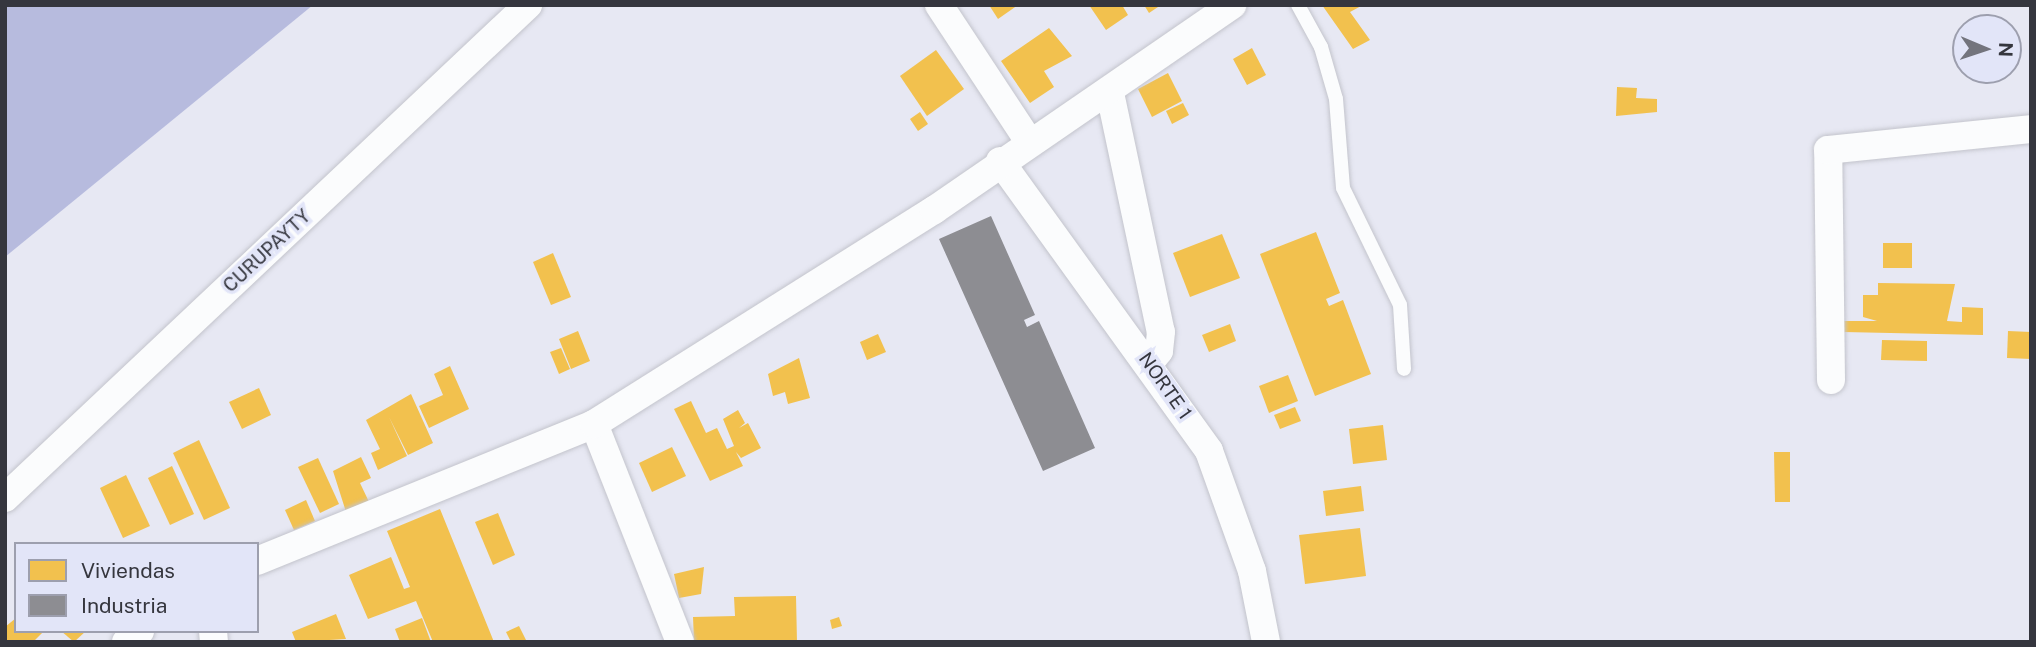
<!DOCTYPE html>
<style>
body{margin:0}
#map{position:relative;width:2036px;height:647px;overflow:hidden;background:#e7e8f3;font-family:"Public Sans",sans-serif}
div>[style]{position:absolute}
.water>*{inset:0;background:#b7bbde}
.homes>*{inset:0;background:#f2c14e}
.industry>*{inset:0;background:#8d8d92}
.roads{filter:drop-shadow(0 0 2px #c3c4cc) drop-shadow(0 0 2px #c3c4cc)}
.service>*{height:14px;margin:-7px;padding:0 7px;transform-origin:7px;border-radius:7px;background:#fbfcfd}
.minor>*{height:28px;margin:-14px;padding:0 14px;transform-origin:14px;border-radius:14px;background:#fbfcfd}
span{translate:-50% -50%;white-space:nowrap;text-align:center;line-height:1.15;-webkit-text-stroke:7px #e2e5f8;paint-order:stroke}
.street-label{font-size:19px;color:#35363e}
.frame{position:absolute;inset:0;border:7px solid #35363e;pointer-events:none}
.legend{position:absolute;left:14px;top:542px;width:245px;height:91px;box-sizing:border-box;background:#e2e5f8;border:2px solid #9d9fae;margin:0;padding:9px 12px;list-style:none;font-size:21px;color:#35363e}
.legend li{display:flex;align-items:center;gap:14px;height:35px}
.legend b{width:35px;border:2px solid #9d9fae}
.north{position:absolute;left:1952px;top:14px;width:70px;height:70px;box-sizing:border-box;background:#e2e5f8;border:2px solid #9d9fae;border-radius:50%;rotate:92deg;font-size:19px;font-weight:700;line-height:28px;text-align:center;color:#35363e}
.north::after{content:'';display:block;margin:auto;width:24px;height:32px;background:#73747d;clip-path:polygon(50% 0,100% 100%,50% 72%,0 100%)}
</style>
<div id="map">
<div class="water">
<div style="clip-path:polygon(5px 5px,313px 5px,5px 257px)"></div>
</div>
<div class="homes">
<div style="clip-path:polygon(989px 5px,1018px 5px,998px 19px)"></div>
<div style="clip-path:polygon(1089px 5px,1122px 5px,1128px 15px,1106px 30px)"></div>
<div style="clip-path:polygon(1144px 5px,1161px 5px,1149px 13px)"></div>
<div style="clip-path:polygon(1322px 5px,1363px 5px,1350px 12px,1370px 40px,1353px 49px)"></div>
<div style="clip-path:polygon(1049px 28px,1072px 56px,1044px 71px,1054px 87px,1030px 103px,1001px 61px)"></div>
<div style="clip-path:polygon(1252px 48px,1266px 75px,1247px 85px,1233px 59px)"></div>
<div style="clip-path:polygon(936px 50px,964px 89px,927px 116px,900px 76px)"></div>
<div style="clip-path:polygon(1168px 73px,1182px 101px,1152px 117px,1138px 89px)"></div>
<div style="clip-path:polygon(1617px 87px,1637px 88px,1636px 98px,1657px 99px,1657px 112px,1616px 116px)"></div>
<div style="clip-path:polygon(1183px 103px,1189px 115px,1172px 124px,1166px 111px)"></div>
<div style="clip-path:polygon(920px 112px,928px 124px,918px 131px,910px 119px)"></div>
<div style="clip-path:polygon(1316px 232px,1340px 293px,1326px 299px,1329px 306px,1343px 300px,1371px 374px,1315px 396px,1260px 254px)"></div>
<div style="clip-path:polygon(1222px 234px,1240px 278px,1190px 297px,1173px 253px)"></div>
<div style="clip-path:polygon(1883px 243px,1912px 243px,1912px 268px,1883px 268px)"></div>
<div style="clip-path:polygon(553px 253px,571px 297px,551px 305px,533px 262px)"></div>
<div style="clip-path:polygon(1878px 283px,1955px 284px,1947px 321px,1962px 322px,1962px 307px,1983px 308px,1983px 335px,1844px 332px,1844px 321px,1877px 321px,1863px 317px,1863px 295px,1878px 295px)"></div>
<div style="clip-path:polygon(1230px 324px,1236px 341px,1209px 352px,1202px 335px)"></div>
<div style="clip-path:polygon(578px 331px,590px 361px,571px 369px,559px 339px)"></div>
<div style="clip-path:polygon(2008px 331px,2031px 332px,2031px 359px,2007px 358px)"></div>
<div style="clip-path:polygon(878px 334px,886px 352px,867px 360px,860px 342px)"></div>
<div style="clip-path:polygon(1882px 340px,1927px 341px,1927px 361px,1881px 360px)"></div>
<div style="clip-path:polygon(561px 348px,570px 369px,559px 374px,550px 352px)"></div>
<div style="clip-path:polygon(799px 358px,810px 398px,788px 404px,785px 392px,773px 396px,768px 374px)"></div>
<div style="clip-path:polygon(450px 366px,469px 409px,429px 428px,419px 406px,443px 395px,434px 374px)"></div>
<div style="clip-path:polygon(1288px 375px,1298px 401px,1269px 413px,1259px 386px)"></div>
<div style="clip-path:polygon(259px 388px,271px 415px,242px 429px,229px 402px)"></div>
<div style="clip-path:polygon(411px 394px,433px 443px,408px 455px,389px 417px,407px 456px,378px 470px,371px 453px,380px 449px,366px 420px)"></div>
<div style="clip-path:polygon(691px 401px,706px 433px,717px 428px,727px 449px,734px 446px,723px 419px,738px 410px,745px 423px,739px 428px,748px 423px,761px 448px,741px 458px,736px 452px,743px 466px,710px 481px,674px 409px)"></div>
<div style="clip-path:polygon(1295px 407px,1301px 421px,1280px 429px,1274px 415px)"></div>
<div style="clip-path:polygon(1383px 425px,1387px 460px,1353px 464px,1349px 429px)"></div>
<div style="clip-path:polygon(199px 440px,230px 508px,204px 520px,173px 453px)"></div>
<div style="clip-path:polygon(672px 447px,686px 476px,652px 492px,639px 463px)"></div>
<div style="clip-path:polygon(1774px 452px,1790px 452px,1790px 502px,1775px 502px)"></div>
<div style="clip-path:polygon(361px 457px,371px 478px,360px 483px,370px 504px,347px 515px,333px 471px)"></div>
<div style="clip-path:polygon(318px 458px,339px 504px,320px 513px,298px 467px)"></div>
<div style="clip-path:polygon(172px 466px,194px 514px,170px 525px,148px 478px)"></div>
<div style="clip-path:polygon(126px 475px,150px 526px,123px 538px,100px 488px)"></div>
<div style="clip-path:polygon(1361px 486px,1364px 511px,1326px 516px,1323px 491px)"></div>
<div style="clip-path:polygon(306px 500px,315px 521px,294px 530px,285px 510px)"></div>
<div style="clip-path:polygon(440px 509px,494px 642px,433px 642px,416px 601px,368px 619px,349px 575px,391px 557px,404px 589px,410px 587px,387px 531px)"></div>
<div style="clip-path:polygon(498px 513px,515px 555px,493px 565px,475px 522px)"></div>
<div style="clip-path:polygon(1360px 528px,1366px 576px,1305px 584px,1299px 535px)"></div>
<div style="clip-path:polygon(704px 567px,701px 594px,679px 598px,674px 574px)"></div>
<div style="clip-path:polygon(796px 596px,797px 642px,694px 642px,693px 617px,735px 616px,734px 597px)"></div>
<div style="clip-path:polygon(336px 614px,346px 639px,296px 642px,292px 632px)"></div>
<div style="clip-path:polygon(839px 617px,842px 626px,832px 629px,830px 620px)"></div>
<div style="clip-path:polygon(16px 618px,16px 631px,44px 631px,33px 642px,5px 642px,5px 627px)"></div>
<div style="clip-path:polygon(422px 618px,431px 642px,400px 642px,395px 629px)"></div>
<div style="clip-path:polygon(519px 626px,526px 640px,511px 642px,506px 632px)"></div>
<div style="clip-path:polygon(61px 631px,86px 631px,74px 642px)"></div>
</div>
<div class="industry">
<div style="clip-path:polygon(991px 216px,1035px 315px,1024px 320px,1027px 327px,1039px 321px,1095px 448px,1043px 471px,939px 239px)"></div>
</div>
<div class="roads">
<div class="service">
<div style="left:1298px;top:5px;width:48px;rotate:61.3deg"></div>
<div style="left:1321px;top:47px;width:54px;rotate:73.9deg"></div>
<div style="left:1336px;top:99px;width:89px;rotate:85.5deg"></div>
<div style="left:1343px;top:188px;width:130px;rotate:64deg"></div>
<div style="left:1400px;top:305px;width:64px;rotate:86.4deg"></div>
</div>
<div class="minor">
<div style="left:939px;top:5px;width:162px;rotate:56.6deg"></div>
<div style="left:1110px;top:93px;width:244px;rotate:78deg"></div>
<div style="left:1161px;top:332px;width:19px;rotate:96deg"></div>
<div style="left:1159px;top:351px;width:14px;rotate:129deg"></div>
<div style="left:1000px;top:161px;width:357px;rotate:54.2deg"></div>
<div style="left:1209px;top:451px;width:127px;rotate:70.3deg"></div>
<div style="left:1252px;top:571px;width:72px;rotate:78.8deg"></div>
<div style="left:1831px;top:380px;width:230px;rotate:-90.7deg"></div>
<div style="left:1828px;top:150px;width:204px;rotate:-5.9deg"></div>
<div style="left:594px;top:424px;width:234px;rotate:68.5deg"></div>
<div style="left:5px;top:498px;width:719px;rotate:-43.31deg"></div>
<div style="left:257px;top:561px;width:364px;rotate:-22.1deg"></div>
<div style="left:594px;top:424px;width:402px;rotate:-32.2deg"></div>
<div style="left:934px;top:210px;width:362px;rotate:-34.5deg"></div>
<div style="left:213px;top:631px;width:11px;rotate:85deg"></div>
<div style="left:126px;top:642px;width:18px;rotate:-38deg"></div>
</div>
</div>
<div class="street-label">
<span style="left:267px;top:251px;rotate:-43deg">CURUPAYTY</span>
<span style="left:1165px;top:386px;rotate:55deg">NORTE 1</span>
</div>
<div class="frame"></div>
<ul class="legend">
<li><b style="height:19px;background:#f2c14e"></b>Viviendas</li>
<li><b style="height:19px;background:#8d8d92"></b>Industria</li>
</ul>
<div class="north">N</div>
</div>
